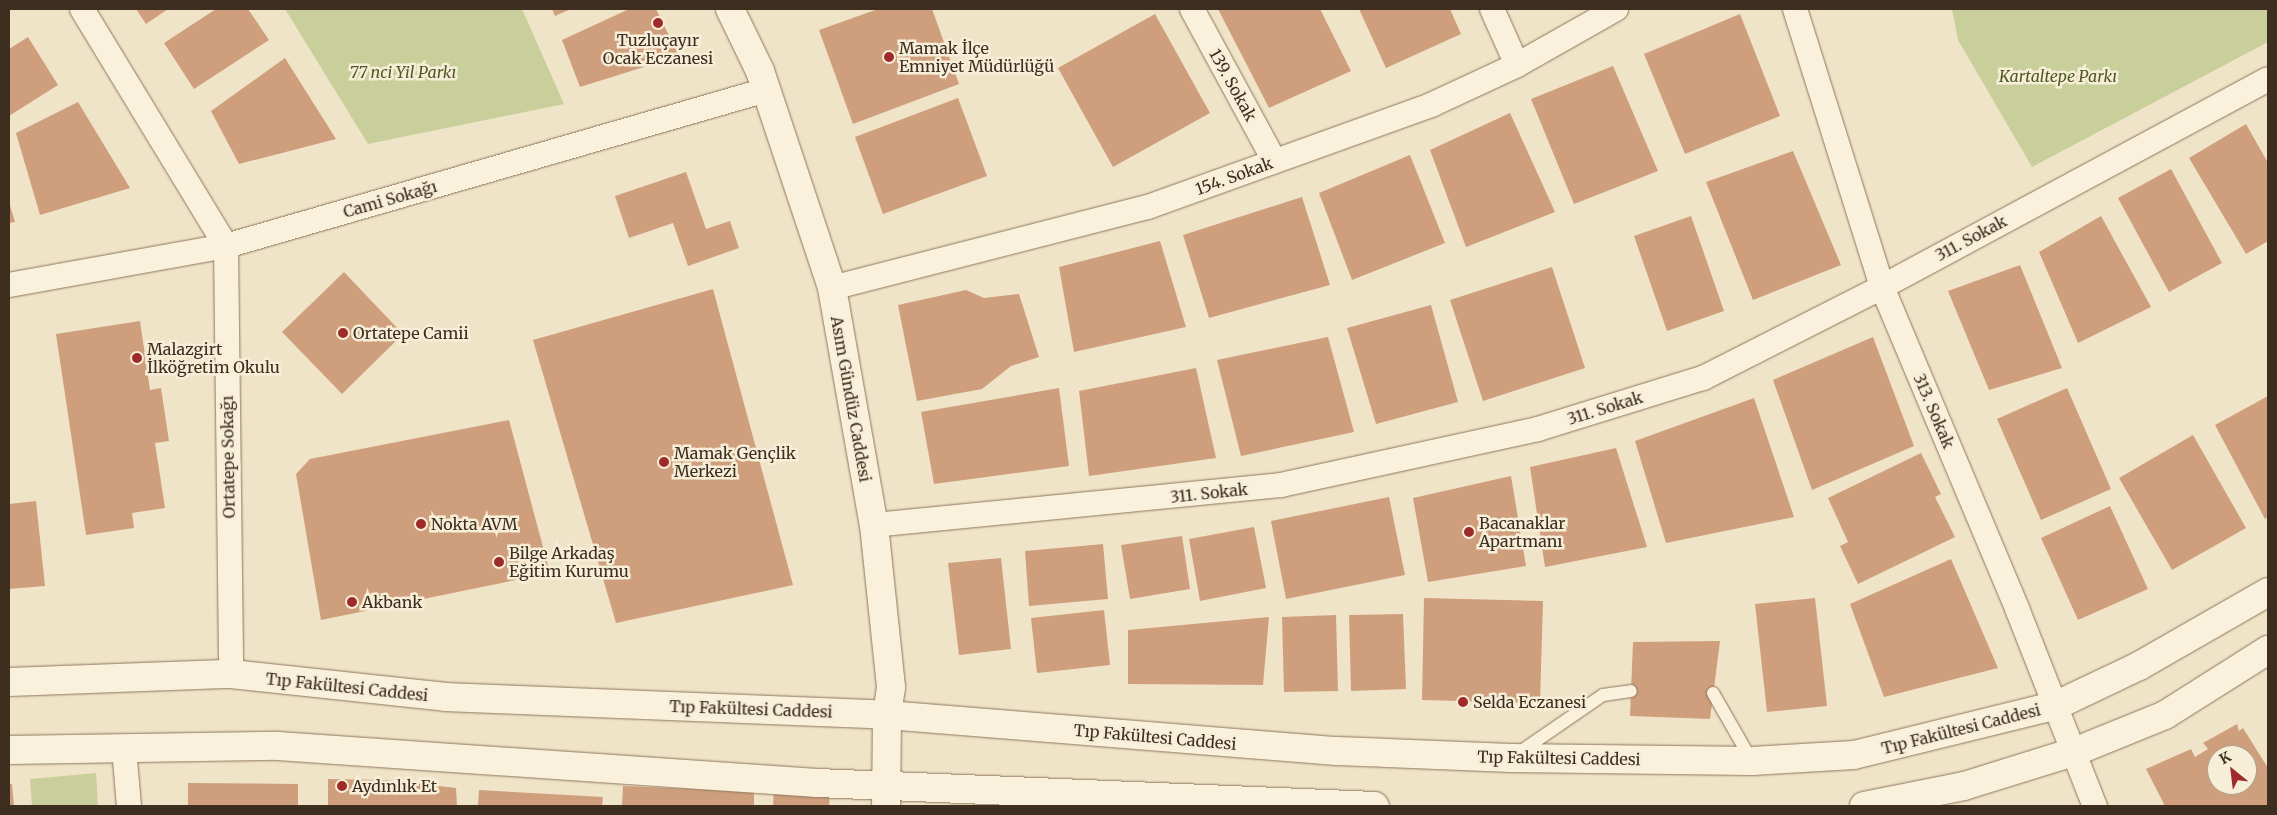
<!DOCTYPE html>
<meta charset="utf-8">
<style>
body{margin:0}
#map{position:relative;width:2277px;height:815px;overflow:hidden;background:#f0e4c8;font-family:Merriweather,serif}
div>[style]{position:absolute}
.green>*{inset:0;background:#c9cf9b}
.building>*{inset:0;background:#cf9f7d}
.roads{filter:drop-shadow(0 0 1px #8d765c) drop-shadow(0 0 1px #8d765c)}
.service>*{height:12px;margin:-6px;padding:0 6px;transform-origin:6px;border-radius:6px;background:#faf1dc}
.minor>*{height:24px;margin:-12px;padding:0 12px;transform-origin:12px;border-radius:12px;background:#faf1dc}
.tertiary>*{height:28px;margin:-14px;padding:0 14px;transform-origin:14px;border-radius:14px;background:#faf1dc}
.secondary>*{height:28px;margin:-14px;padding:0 14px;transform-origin:14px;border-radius:14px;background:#faf1dc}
.dots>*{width:14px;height:14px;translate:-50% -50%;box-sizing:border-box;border:2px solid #f7eed8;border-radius:50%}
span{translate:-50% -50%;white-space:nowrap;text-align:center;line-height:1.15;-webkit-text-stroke:5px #f7eed8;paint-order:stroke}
.poi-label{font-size:16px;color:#3d2e20}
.left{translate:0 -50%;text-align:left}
.park-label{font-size:16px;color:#4d5a26;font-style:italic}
.street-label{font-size:16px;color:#3d2e20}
.frame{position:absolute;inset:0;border:10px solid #3d2e20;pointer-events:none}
.north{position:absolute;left:2207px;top:745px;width:50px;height:50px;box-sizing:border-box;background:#f7eed8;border:1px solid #ada18e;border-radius:50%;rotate:331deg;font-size:14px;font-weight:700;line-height:20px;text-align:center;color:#3d2e20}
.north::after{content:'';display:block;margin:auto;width:18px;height:22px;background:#9e2a2b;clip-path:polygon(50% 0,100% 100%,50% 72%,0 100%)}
</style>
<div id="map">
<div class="green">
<div style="clip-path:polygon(285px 9px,522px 9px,564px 104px,368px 144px)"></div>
<div style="clip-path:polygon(1952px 9px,2268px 9px,2268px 42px,2032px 167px,1958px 40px)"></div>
<div style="clip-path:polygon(96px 773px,98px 806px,32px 806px,30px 779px)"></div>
</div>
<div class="building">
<div style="clip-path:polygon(136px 9px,168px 9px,146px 24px)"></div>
<div style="clip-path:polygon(216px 9px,248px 9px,269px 40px,194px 89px,164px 43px)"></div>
<div style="clip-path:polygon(552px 9px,571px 9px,555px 16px)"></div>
<div style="clip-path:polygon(629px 9px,656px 9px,679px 56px,580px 87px,562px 40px)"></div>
<div style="clip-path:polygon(878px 9px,932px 9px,959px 84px,853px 124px,819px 30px)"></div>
<div style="clip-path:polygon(1218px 9px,1320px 9px,1351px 71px,1269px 108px)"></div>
<div style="clip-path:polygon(1359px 9px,1450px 9px,1461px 34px,1386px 68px)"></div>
<div style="clip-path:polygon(1155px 14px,1210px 113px,1113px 167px,1058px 68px)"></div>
<div style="clip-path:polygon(1740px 14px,1780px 116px,1685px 154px,1644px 54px)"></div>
<div style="clip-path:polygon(28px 37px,58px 85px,9px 116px,9px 49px)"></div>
<div style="clip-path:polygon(285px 58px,336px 139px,239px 164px,211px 111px)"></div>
<div style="clip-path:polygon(1613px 66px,1658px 171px,1574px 204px,1531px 99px)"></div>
<div style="clip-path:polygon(958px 98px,987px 176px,883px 214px,855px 137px)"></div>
<div style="clip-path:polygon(78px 102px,130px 188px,40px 215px,16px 133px)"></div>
<div style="clip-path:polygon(1510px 113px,1555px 212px,1466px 247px,1430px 150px)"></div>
<div style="clip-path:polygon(2246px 124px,2268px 163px,2268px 241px,2246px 254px,2189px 158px)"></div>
<div style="clip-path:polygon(1793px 151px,1841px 265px,1753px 300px,1706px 182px)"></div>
<div style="clip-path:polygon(1410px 155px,1445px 243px,1352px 280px,1319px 193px)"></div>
<div style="clip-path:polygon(2171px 169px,2222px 263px,2169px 292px,2118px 198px)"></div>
<div style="clip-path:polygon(686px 172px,706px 229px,730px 221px,739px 248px,688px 266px,673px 223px,629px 238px,615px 196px)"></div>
<div style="clip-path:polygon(1302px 197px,1330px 285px,1209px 318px,1183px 235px)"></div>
<div style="clip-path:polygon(9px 202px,15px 222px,9px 223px)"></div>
<div style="clip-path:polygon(1691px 216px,1724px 311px,1667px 331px,1634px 236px)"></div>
<div style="clip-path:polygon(2101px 216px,2151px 307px,2078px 343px,2039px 252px)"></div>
<div style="clip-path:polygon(1160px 241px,1186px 327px,1074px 352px,1059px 267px)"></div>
<div style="clip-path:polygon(2020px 265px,2062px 368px,1989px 390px,1948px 291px)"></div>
<div style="clip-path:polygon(1552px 267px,1585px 368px,1483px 401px,1450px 300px)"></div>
<div style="clip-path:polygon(344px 272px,403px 334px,342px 394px,282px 332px)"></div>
<div style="clip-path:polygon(713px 289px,793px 585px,616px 623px,533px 340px)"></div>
<div style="clip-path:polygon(966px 290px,984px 298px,1019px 294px,1039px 357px,1011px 366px,982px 389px,917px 401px,898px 305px)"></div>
<div style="clip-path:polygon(1431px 305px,1458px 402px,1376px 424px,1347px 328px)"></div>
<div style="clip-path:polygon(140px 321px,150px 390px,161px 388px,169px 441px,155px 443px,165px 508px,132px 513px,134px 528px,86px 535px,56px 334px)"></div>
<div style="clip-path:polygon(1328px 337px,1354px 432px,1241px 456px,1217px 360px)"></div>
<div style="clip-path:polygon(1873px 337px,1914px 446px,1812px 490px,1773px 380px)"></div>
<div style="clip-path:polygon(1196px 368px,1216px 458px,1089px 476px,1079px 391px)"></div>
<div style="clip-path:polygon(1059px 388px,1069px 466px,934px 484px,921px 412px)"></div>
<div style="clip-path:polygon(2067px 388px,2111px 489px,2041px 520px,1997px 419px)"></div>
<div style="clip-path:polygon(2268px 396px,2268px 517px,2265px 519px,2215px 425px)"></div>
<div style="clip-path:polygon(1754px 398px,1794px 517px,1666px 543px,1635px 441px)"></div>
<div style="clip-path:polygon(509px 420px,550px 573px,321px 620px,296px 474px,310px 459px)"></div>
<div style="clip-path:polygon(2193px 435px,2246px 528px,2172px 570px,2119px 478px)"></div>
<div style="clip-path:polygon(1616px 448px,1647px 547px,1545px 567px,1530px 467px)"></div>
<div style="clip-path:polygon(1921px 453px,1941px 494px,1935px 497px,1955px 537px,1858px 584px,1840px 546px,1848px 542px,1828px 498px)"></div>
<div style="clip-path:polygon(1511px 476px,1526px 566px,1428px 582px,1413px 498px)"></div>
<div style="clip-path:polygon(1389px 497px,1405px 575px,1286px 599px,1271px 521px)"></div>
<div style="clip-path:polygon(36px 501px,45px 586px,9px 589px,9px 504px)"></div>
<div style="clip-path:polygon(2110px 506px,2148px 589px,2078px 620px,2041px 538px)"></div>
<div style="clip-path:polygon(1254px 527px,1266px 588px,1200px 601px,1189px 539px)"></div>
<div style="clip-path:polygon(1182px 536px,1190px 589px,1130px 599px,1121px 545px)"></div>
<div style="clip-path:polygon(1103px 544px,1108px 599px,1029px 606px,1025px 551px)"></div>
<div style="clip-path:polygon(1001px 558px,1011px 649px,959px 655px,948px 563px)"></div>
<div style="clip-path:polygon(1951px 559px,1998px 668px,1884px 697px,1850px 604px)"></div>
<div style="clip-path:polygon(1424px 598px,1543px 601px,1540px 703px,1422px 700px)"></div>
<div style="clip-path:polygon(1815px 598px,1827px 706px,1767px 712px,1755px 604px)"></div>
<div style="clip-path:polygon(1104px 610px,1110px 665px,1037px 673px,1031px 618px)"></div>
<div style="clip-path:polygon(1403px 614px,1406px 689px,1351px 691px,1349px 615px)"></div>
<div style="clip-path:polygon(1336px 615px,1338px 691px,1284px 692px,1282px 617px)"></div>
<div style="clip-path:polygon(1269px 617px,1263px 685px,1128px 684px,1128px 630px)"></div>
<div style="clip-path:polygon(1720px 641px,1710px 719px,1630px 716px,1633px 642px)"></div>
<div style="clip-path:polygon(evenodd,2237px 724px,2239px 731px,2243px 728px,2268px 768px,2268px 806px,2165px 806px,2146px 769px,2191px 749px,2195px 757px,2208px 749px,2203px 743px,2237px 724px,2217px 755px,2247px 755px,2247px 785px,2217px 785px,2217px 755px)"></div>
<div style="clip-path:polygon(328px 779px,386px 780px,456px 788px,457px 806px,328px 806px)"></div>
<div style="clip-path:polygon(188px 783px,298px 784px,298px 806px,188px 806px)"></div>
<div style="clip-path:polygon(9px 784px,12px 784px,14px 806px,9px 806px)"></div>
<div style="clip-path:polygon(623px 786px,754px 792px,754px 806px,622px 806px)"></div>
<div style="clip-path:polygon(774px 789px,830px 792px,829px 806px,773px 806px)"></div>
<div style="clip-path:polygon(479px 790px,603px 797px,602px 806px,478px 806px)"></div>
</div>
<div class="roads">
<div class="service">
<div style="left:1713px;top:693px;width:78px;rotate:60.2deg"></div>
<div style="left:1517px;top:754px;width:104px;rotate:-34.5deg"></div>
<div style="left:1603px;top:695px;width:28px;rotate:-8deg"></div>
</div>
<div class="minor">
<div style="left:82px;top:9px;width:277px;rotate:58.7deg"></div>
<div style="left:226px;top:246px;width:428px;rotate:89.3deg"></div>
<div style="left:1192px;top:9px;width:172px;rotate:61.5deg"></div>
<div style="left:1492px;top:9px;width:61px;rotate:65.9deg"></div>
<div style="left:1795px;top:9px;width:291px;rotate:72.6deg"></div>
<div style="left:1882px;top:287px;width:351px;rotate:67.2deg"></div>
<div style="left:2018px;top:611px;width:210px;rotate:68.5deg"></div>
<div style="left:9px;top:285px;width:220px;rotate:-10.2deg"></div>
<div style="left:226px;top:246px;width:562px;rotate:-16.11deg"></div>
<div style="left:832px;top:288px;width:326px;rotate:-14.4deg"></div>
<div style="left:1148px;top:207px;width:301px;rotate:-19.8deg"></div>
<div style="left:1431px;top:105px;width:95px;rotate:-24.9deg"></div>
<div style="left:1517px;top:65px;width:114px;rotate:-29.5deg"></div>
<div style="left:874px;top:525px;width:409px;rotate:-5.6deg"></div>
<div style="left:1281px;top:485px;width:263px;rotate:-12.3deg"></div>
<div style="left:1538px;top:429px;width:173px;rotate:-17.2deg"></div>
<div style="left:1703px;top:378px;width:201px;rotate:-26.9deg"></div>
<div style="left:1882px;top:287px;width:438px;rotate:-28.3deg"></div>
<div style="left:124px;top:748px;width:58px;rotate:85.1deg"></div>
</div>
<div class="tertiary">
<div style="left:730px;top:9px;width:69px;rotate:64.2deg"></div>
<div style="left:760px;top:71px;width:229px;rotate:71.6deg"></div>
<div style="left:832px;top:288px;width:241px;rotate:80deg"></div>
<div style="left:874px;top:525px;width:163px;rotate:84deg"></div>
<div style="left:891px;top:687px;width:28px;rotate:98deg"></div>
<div style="left:887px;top:715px;width:91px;rotate:90.6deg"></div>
</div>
<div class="secondary">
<div style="left:9px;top:682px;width:222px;rotate:-2.1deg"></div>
<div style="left:231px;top:674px;width:216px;rotate:6.1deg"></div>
<div style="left:446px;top:697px;width:441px;rotate:2.3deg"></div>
<div style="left:887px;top:715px;width:451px;rotate:4.6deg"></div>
<div style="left:1337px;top:751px;width:174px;rotate:2.3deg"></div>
<div style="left:1511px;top:758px;width:241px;rotate:0.7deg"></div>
<div style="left:1752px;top:761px;width:102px;rotate:-3.4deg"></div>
<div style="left:1854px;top:755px;width:209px;rotate:-13.8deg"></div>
<div style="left:2057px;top:705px;width:91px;rotate:-25.4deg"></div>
<div style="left:2139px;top:666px;width:149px;rotate:-29.8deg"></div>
<div style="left:9px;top:750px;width:269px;rotate:-0.9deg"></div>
<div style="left:278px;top:746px;width:540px;rotate:3.93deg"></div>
<div style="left:817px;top:783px;width:558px;rotate:2.36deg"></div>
<div style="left:1864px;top:806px;width:102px;rotate:-11.3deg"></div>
<div style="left:1964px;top:786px;width:115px;rotate:-17.2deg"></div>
<div style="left:2074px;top:752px;width:98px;rotate:-22.1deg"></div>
<div style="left:2165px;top:715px;width:122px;rotate:-32.3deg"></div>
</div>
</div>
<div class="dots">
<div style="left:658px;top:23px;background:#9e2a2b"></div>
<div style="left:889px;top:57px;background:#9e2a2b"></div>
<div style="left:343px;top:333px;background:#9e2a2b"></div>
<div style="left:137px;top:358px;background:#9e2a2b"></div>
<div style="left:664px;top:462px;background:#9e2a2b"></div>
<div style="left:421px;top:524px;background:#9e2a2b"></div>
<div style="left:1469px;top:532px;background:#9e2a2b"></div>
<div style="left:499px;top:562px;background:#9e2a2b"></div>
<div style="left:352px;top:602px;background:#9e2a2b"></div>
<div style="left:1463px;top:702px;background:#9e2a2b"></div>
<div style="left:342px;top:786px;background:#9e2a2b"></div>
</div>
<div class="poi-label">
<span style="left:658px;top:49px">Tuzluçayır<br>Ocak Eczanesi</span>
<span class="left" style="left:899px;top:57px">Mamak İlçe<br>Emniyet Müdürlüğü</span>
<span class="left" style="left:353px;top:333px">Ortatepe Camii</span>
<span class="left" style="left:147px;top:358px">Malazgirt<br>İlköğretim Okulu</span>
<span class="left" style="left:674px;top:462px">Mamak Gençlik<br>Merkezi</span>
<span class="left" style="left:1479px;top:532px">Bacanaklar<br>Apartmanı</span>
<span class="left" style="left:431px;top:524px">Nokta AVM</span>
<span class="left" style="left:509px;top:562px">Bilge Arkadaş<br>Eğitim Kurumu</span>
<span class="left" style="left:362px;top:602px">Akbank</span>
<span class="left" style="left:1473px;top:702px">Selda Eczanesi</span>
<span class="left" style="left:352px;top:786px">Aydınlık Et</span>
</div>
<div class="park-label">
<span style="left:403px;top:72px">77 nci Yil Parkı</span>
<span style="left:2058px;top:76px">Kartaltepe Parkı</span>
</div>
<div class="street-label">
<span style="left:1233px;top:85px;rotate:61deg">139. Sokak</span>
<span style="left:1234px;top:176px;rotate:-20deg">154. Sokak</span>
<span style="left:390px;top:199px;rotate:-16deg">Cami Sokağı</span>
<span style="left:1971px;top:238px;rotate:-28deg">311. Sokak</span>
<span style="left:851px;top:399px;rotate:80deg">Asım Gündüz Caddesi</span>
<span style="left:1605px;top:408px;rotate:-17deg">311. Sokak</span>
<span style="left:1934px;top:411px;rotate:67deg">313. Sokak</span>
<span style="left:228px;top:457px;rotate:-91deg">Ortatepe Sokağı</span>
<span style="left:1209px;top:493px;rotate:-6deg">311. Sokak</span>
<span style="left:347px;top:687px;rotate:6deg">Tıp Fakültesi Caddesi</span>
<span style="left:751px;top:709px;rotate:2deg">Tıp Fakültesi Caddesi</span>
<span style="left:1961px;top:729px;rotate:-14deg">Tıp Fakültesi Caddesi</span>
<span style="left:1155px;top:737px;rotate:5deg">Tıp Fakültesi Caddesi</span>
<span style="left:1559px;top:758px;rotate:1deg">Tıp Fakültesi Caddesi</span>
</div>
<div class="frame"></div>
<div class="north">K</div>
</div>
